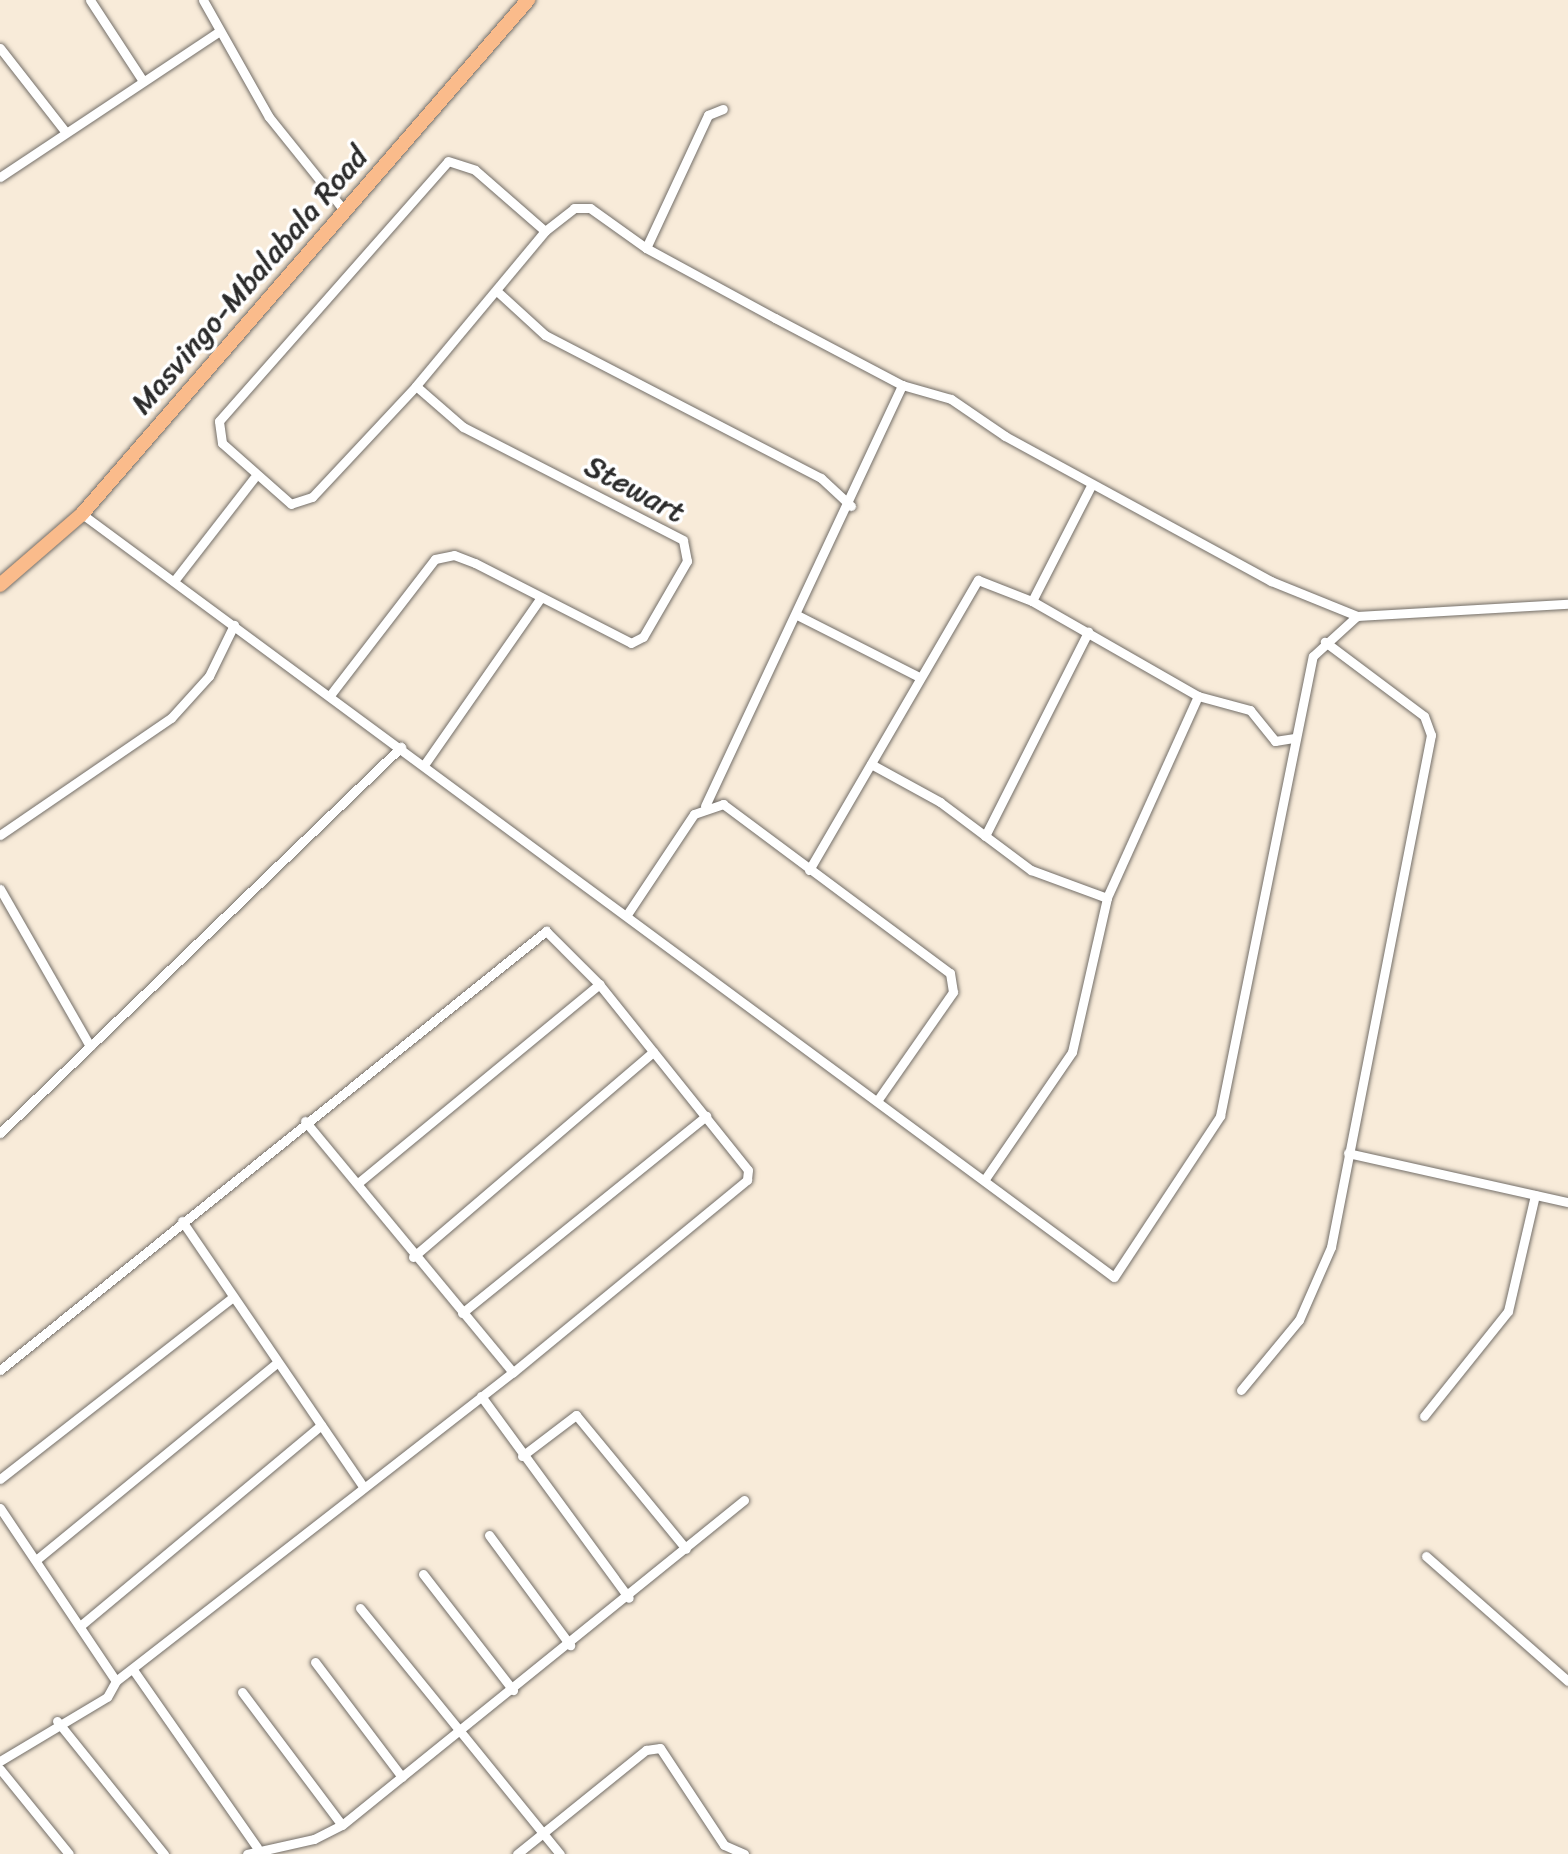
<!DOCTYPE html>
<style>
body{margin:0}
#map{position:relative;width:1568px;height:1854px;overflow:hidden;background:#f8ebd9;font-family:Sriracha,sans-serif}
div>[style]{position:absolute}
.roads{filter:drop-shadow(0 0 2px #736e68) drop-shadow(0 0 2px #736e68)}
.minor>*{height:9px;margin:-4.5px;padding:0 4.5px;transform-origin:4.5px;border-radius:4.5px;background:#fff}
.trunk>*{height:14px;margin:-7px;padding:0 7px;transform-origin:7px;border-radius:7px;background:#fabb8b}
span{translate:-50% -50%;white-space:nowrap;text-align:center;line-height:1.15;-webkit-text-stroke:7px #fff;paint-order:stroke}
.street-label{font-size:30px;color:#2b2b2b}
</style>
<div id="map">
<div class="roads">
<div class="minor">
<div style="left:90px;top:0;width:97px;rotate:56.8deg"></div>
<div style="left:203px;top:0;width:134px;rotate:60.6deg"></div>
<div style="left:269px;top:117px;width:118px;rotate:51.2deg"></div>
<div style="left:0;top:48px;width:104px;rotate:52deg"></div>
<div style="left:448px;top:161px;width:28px;rotate:18deg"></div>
<div style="left:475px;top:170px;width:93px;rotate:41.1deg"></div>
<div style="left:545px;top:231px;width:202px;rotate:129.8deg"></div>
<div style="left:416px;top:386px;width:152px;rotate:133.1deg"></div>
<div style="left:312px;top:497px;width:22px;rotate:162deg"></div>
<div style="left:291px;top:504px;width:92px;rotate:-138.5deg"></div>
<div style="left:222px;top:443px;width:22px;rotate:-98deg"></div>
<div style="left:219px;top:421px;width:346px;rotate:-48.6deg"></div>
<div style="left:0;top:177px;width:262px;rotate:-33.6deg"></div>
<div style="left:545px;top:231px;width:37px;rotate:-38deg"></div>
<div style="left:574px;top:208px;width:16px"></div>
<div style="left:590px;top:208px;width:69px;rotate:35.5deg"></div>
<div style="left:646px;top:248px;width:147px;rotate:28.5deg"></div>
<div style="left:775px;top:318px;width:144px;rotate:27.8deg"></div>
<div style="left:902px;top:385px;width:51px;rotate:15.9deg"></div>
<div style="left:951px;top:399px;width:65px;rotate:34.4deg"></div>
<div style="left:1005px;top:436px;width:303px;rotate:28.6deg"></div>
<div style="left:1271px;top:581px;width:93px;rotate:22.1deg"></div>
<div style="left:646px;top:248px;width:147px;rotate:-65deg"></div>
<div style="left:708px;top:115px;width:16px;rotate:-22deg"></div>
<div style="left:499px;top:293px;width:62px;rotate:42.4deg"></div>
<div style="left:545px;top:335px;width:311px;rotate:27.4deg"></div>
<div style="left:821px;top:478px;width:41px;rotate:43deg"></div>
<div style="left:82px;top:514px;width:1283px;rotate:36.48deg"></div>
<div style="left:1114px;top:1277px;width:193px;rotate:-56.6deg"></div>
<div style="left:1220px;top:1116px;width:469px;rotate:-78.6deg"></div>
<div style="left:1313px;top:656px;width:59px;rotate:-42.3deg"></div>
<div style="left:1357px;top:616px;width:211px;rotate:-3.3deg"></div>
<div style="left:174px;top:581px;width:130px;rotate:-52.2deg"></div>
<div style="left:1032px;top:601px;width:131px;rotate:-62.9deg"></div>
<div style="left:797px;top:615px;width:137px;rotate:26.9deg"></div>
<div style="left:331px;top:694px;width:170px;rotate:-52.4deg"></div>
<div style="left:435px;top:559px;width:19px;rotate:-12deg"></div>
<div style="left:454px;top:555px;width:22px;rotate:21deg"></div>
<div style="left:475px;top:563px;width:175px;rotate:27.1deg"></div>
<div style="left:631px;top:643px;width:13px;rotate:-27deg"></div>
<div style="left:643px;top:637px;width:88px;rotate:-59.9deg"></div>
<div style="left:687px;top:561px;width:21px;rotate:-101deg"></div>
<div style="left:683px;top:540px;width:247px;rotate:-152.8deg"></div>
<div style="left:463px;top:427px;width:62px;rotate:-138.9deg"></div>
<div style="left:1198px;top:696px;width:54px;rotate:15.1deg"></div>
<div style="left:1250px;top:710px;width:40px;rotate:51deg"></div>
<div style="left:1275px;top:741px;width:20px;rotate:-9deg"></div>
<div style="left:871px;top:764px;width:79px;rotate:28.8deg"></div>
<div style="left:940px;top:802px;width:114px;rotate:36.8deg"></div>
<div style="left:1031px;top:870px;width:81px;rotate:20.2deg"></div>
<div style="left:1107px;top:898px;width:158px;rotate:102.8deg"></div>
<div style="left:1072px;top:1052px;width:154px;rotate:124.4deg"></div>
<div style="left:424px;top:765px;width:203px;rotate:-55.1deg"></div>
<div style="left:705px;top:806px;width:465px;rotate:-64.9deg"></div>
<div style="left:0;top:835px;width:207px;rotate:-34.4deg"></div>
<div style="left:171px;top:718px;width:57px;rotate:-47.9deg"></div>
<div style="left:209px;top:676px;width:57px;rotate:-63.9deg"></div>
<div style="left:985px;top:836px;width:229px;rotate:-63.2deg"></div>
<div style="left:809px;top:870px;width:336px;rotate:-59.8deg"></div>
<div style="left:978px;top:580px;width:58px;rotate:21.3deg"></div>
<div style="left:1032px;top:601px;width:191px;rotate:29.8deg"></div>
<div style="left:1198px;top:696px;width:222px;rotate:114.3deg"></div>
<div style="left:0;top:889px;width:181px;rotate:60.2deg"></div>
<div style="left:628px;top:913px;width:119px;rotate:-56.3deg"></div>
<div style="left:694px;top:814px;width:31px;rotate:-19deg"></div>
<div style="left:723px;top:804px;width:283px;rotate:36.7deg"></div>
<div style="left:950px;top:973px;width:19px;rotate:81deg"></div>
<div style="left:953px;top:992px;width:129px;rotate:124.9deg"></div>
<div style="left:305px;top:1121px;width:326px;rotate:50.4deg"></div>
<div style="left:0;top:1133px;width:557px;rotate:-43.91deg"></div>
<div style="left:1348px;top:1153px;width:225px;rotate:12.6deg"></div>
<div style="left:358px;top:1183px;width:313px;rotate:-39.5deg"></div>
<div style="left:182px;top:1221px;width:321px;rotate:55.7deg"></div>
<div style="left:413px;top:1257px;width:316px;rotate:-40.5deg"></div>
<div style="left:462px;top:1313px;width:314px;rotate:-38.9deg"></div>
<div style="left:0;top:1370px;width:701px;rotate:-38.8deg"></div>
<div style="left:546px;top:931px;width:75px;rotate:45deg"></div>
<div style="left:599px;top:984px;width:238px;rotate:51.3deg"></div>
<div style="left:748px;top:1170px;width:10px;rotate:96deg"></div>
<div style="left:747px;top:1180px;width:303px;rotate:140.6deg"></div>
<div style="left:513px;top:1372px;width:503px;rotate:142.11deg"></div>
<div style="left:1241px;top:1390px;width:91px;rotate:-50.4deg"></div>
<div style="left:1299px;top:1320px;width:80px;rotate:-66.3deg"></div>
<div style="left:1331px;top:1247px;width:522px;rotate:-78.95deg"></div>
<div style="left:1431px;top:735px;width:20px;rotate:-110deg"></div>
<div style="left:1424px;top:716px;width:124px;rotate:-143.2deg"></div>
<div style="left:481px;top:1396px;width:250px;rotate:53.8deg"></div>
<div style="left:1424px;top:1416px;width:134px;rotate:-51.3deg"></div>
<div style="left:1508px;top:1311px;width:119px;rotate:-76.9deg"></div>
<div style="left:522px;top:1456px;width:68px;rotate:-37.2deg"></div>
<div style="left:576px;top:1415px;width:173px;rotate:50.6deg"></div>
<div style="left:0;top:1479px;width:294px;rotate:-38deg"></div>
<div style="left:0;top:1508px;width:208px;rotate:56.2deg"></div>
<div style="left:116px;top:1681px;width:18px;rotate:119deg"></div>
<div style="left:107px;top:1697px;width:125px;rotate:149.1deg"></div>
<div style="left:489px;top:1535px;width:137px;rotate:53.6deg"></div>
<div style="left:1426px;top:1556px;width:189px;rotate:41.4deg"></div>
<div style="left:36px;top:1560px;width:311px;rotate:-39.3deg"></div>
<div style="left:423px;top:1574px;width:147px;rotate:52.2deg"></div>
<div style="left:360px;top:1608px;width:317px;rotate:50.9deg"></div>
<div style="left:80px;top:1626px;width:314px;rotate:-39.8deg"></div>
<div style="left:315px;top:1662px;width:144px;rotate:52.9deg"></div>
<div style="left:134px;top:1671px;width:215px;rotate:55.1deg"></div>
<div style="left:242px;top:1692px;width:166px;rotate:53.1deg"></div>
<div style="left:57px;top:1721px;width:171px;rotate:51.2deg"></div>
<div style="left:0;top:1769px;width:109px;rotate:50.9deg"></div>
<div style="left:247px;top:1854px;width:69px;rotate:-12.6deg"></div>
<div style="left:314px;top:1839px;width:31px;rotate:-27deg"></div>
<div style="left:342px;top:1825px;width:517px;rotate:-38.95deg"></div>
<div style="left:517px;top:1854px;width:166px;rotate:-38.9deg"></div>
<div style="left:646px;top:1750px;width:14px;rotate:-8deg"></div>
<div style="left:660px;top:1748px;width:116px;rotate:56.6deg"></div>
<div style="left:724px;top:1845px;width:22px;rotate:24deg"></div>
</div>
<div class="trunk">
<div style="left:0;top:585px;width:108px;rotate:-40.9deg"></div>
<div style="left:82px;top:514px;width:681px;rotate:-49.05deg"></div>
</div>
</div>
<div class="street-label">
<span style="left:249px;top:280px;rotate:-49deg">Masvingo-Mbalabala Road</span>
<span style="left:635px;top:489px;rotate:28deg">Stewart</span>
</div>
</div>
